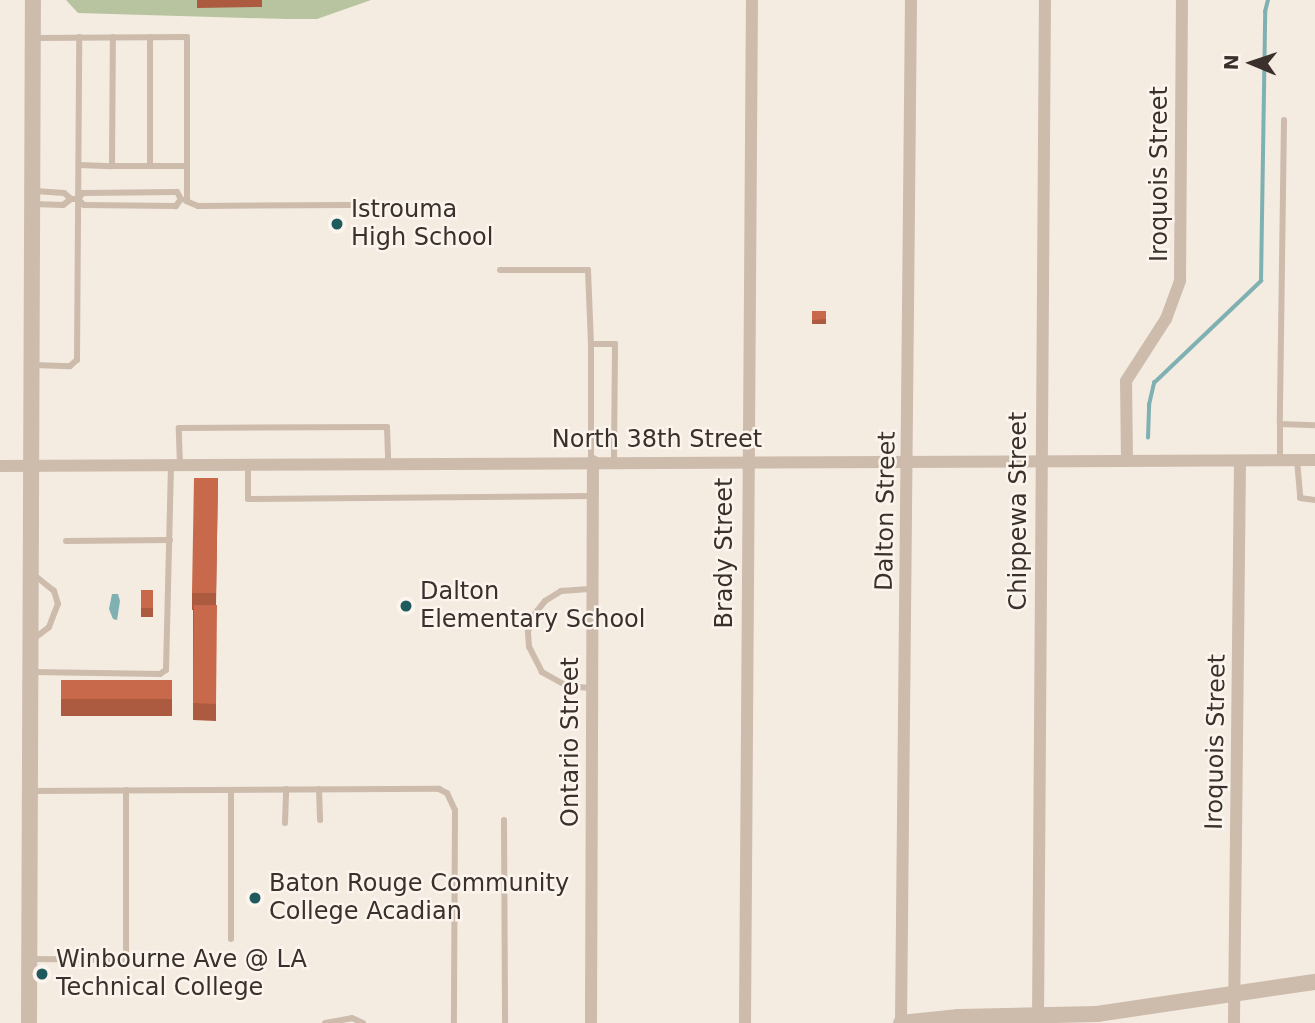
<!DOCTYPE html>
<style>
body{margin:0}
#map{position:relative;width:1315px;height:1023px;overflow:hidden;background:#f4ebe1;font-family:"DejaVu Sans",sans-serif}
div>[style]{position:absolute}
.green>*{inset:0;background:#b8c4a0}
.water>*{inset:0;background:#7fb0b2}
.stream>*{height:3.5px;margin:-1.75px;padding:0 1.75px;transform-origin:1.75px;border-radius:1.75px;background:#7fb0b2}
.service>*{height:6px;margin:-3px;padding:0 3px;transform-origin:3px;border-radius:3px;background:#cdbbac}
.minor>*{height:12px;margin:-6px;padding:0 6px;transform-origin:6px;border-radius:6px;background:#cdbbac}
.tertiary>*{height:16px;margin:-8px;padding:0 8px;transform-origin:8px;border-radius:8px;background:#cdbbac}
.wall>*{inset:0;background:#ac5a40}
.building>*{inset:0;background:#c8694b}
.dots>*{width:19px;height:19px;translate:-50% -50%;box-sizing:border-box;border:4px solid #fbf5ee;border-radius:50%}
span{translate:-50% -50%;white-space:nowrap;text-align:center;line-height:1.15;-webkit-text-stroke:5px #fbf5ee;paint-order:stroke}
.street-label{font-size:24px;color:#3b302b}
.poi-label{font-size:24px;color:#3b302b}
.left{translate:0 -50%;text-align:left}
.north{position:absolute;left:1217px;top:28px;width:70px;height:70px;-webkit-text-stroke:5px #fbf5ee;paint-order:stroke;rotate:272deg;font-size:19px;font-weight:700;line-height:28px;text-align:center;color:#3b302b}
.north::after{content:'';display:block;margin:auto;width:24px;height:32px;background:#3b302b;clip-path:polygon(50% 0,100% 100%,50% 72%,0 100%)}
</style>
<div id="map">
<div class="green">
<div style="clip-path:polygon(66px 0,371px 0,317px 19px,286px 19px,78px 13px)"></div>
</div>
<div class="water">
<div style="clip-path:polygon(112px 594px,118px 594px,120px 601px,117px 620px,113px 619px,109px 609px)"></div>
</div>
<div class="stream">
<div style="left:1148px;top:438px;width:33px;rotate:-88deg"></div>
<div style="left:1149px;top:405px;width:23px;rotate:-77deg"></div>
<div style="left:1154px;top:383px;width:148px;rotate:-43.6deg"></div>
<div style="left:1261px;top:281px;width:269px;rotate:-89.1deg"></div>
<div style="left:1265px;top:12px;width:12px;rotate:-76deg"></div>
</div>
<div class="service">
<div style="left:35px;top:38px;width:152px;rotate:-0.4deg"></div>
<div style="left:187px;top:37px;width:164px;rotate:90deg"></div>
<div style="left:1284px;top:120px;width:304px;rotate:90.8deg"></div>
<div style="left:1280px;top:424px;width:35px;rotate:2deg"></div>
<div style="left:79px;top:165px;width:33px;rotate:2deg"></div>
<div style="left:112px;top:166px;width:129px;rotate:-89.6deg"></div>
<div style="left:112px;top:166px;width:75px"></div>
<div style="left:150px;top:166px;width:129px;rotate:-90deg"></div>
<div style="left:71px;top:199px;width:7px"></div>
<div style="left:78px;top:199px;width:8px;rotate:-50deg"></div>
<div style="left:83px;top:193px;width:94px;rotate:-0.6deg"></div>
<div style="left:177px;top:192px;width:8px;rotate:60deg"></div>
<div style="left:181px;top:199px;width:9px;rotate:126deg"></div>
<div style="left:176px;top:206px;width:92px;rotate:-179.4deg"></div>
<div style="left:84px;top:205px;width:8px;rotate:-135deg"></div>
<div style="left:186px;top:201px;width:13px;rotate:23deg"></div>
<div style="left:198px;top:206px;width:152px;rotate:-0.4deg"></div>
<div style="left:34px;top:204px;width:29px;rotate:2deg"></div>
<div style="left:63px;top:205px;width:10px;rotate:-37deg"></div>
<div style="left:71px;top:199px;width:9px;rotate:-139deg"></div>
<div style="left:64px;top:193px;width:29px;rotate:-176deg"></div>
<div style="left:500px;top:270px;width:88px"></div>
<div style="left:588px;top:270px;width:74px;rotate:87.7deg"></div>
<div style="left:34px;top:365px;width:36px;rotate:2deg"></div>
<div style="left:70px;top:366px;width:9px;rotate:-41deg"></div>
<div style="left:77px;top:360px;width:323px;rotate:-89.6deg"></div>
<div style="left:1280px;top:460px;width:36px;rotate:-90deg"></div>
<div style="left:1297px;top:460px;width:38px;rotate:85deg"></div>
<div style="left:1300px;top:498px;width:15px;rotate:8deg"></div>
<div style="left:591px;top:461px;width:117px;rotate:-90deg"></div>
<div style="left:591px;top:344px;width:24px"></div>
<div style="left:615px;top:344px;width:117px;rotate:90.5deg"></div>
<div style="left:248px;top:464px;width:35px;rotate:90deg"></div>
<div style="left:248px;top:499px;width:345px;rotate:-0.5deg"></div>
<div style="left:180px;top:465px;width:37px;rotate:-92deg"></div>
<div style="left:179px;top:428px;width:208px;rotate:-0.3deg"></div>
<div style="left:387px;top:427px;width:36px;rotate:88deg"></div>
<div style="left:66px;top:541px;width:104px;rotate:-0.6deg"></div>
<div style="left:32px;top:640px;width:21px;rotate:-37deg"></div>
<div style="left:49px;top:627px;width:25px;rotate:-69deg"></div>
<div style="left:58px;top:604px;width:14px;rotate:-107deg"></div>
<div style="left:54px;top:591px;width:27px;rotate:-141deg"></div>
<div style="left:33px;top:672px;width:127px;rotate:0.9deg"></div>
<div style="left:160px;top:674px;width:7px;rotate:-34deg"></div>
<div style="left:166px;top:670px;width:205px;rotate:-88.6deg"></div>
<div style="left:591px;top:688px;width:24px;rotate:-175deg"></div>
<div style="left:567px;top:686px;width:29px;rotate:-151deg"></div>
<div style="left:542px;top:672px;width:28px;rotate:-117deg"></div>
<div style="left:529px;top:647px;width:15px;rotate:-94deg"></div>
<div style="left:528px;top:632px;width:17px;rotate:-73deg"></div>
<div style="left:533px;top:616px;width:19px;rotate:-51deg"></div>
<div style="left:545px;top:601px;width:19px;rotate:-32deg"></div>
<div style="left:561px;top:591px;width:32px;rotate:-4deg"></div>
<div style="left:319px;top:789px;width:31px;rotate:88deg"></div>
<div style="left:32px;top:791px;width:407px;rotate:-0.3deg"></div>
<div style="left:439px;top:789px;width:9px;rotate:27deg"></div>
<div style="left:447px;top:793px;width:19px;rotate:65deg"></div>
<div style="left:455px;top:810px;width:213px;rotate:90.3deg"></div>
<div style="left:504px;top:820px;width:203px;rotate:89.7deg"></div>
<div style="left:285px;top:823px;width:34px;rotate:-88deg"></div>
<div style="left:231px;top:939px;width:149px;rotate:-90deg"></div>
<div style="left:32px;top:959px;width:94px;rotate:0.6deg"></div>
<div style="left:126px;top:960px;width:170px;rotate:-90deg"></div>
<div style="left:325px;top:1023px;width:27px;rotate:-10deg"></div>
<div style="left:352px;top:1018px;width:12px;rotate:24deg"></div>
</div>
<div class="minor">
<div style="left:1127px;top:460px;width:79px;rotate:-90.7deg"></div>
<div style="left:1126px;top:381px;width:74px;rotate:-57.2deg"></div>
<div style="left:1166px;top:319px;width:40px;rotate:-69.8deg"></div>
<div style="left:1180px;top:281px;width:281px;rotate:-89.6deg"></div>
<div style="left:0;top:466px;width:1315px;rotate:-0.26deg"></div>
<div style="left:591px;top:1023px;width:562px;rotate:-89.8deg"></div>
<div style="left:745px;top:1023px;width:1023px;rotate:-89.61deg"></div>
<div style="left:901px;top:1023px;width:1023px;rotate:-89.44deg"></div>
<div style="left:1038px;top:1023px;width:1023px;rotate:-89.61deg"></div>
<div style="left:1234px;top:1023px;width:562px;rotate:-89.39deg"></div>
</div>
<div class="tertiary">
<div style="left:29px;top:1023px;width:1023px;rotate:-89.78deg"></div>
<div style="left:901px;top:1023px;width:58px;rotate:-5.9deg"></div>
<div style="left:959px;top:1017px;width:138px;rotate:-1.2deg"></div>
<div style="left:1097px;top:1014px;width:220px;rotate:-8.4deg"></div>
</div>
<div class="wall">
<div style="clip-path:polygon(197px 0,262px 0,262px 7px,197px 8px)"></div>
<div style="clip-path:polygon(812px 311px,826px 311px,826px 324px,812px 324px)"></div>
<div style="clip-path:polygon(218px 478px,216px 605px,216px 721px,193px 720px,193px 610px,192px 610px,192px 593px)"></div>
<div style="clip-path:polygon(141px 590px,153px 590px,153px 617px,141px 617px)"></div>
<div style="clip-path:polygon(61px 680px,172px 680px,172px 716px,61px 716px)"></div>
</div>
<div class="building">
<div style="clip-path:polygon(812px 311px,826px 311px,826px 319px,812px 320px)"></div>
<div style="clip-path:polygon(194px 478px,218px 478px,216px 593px,192px 593px)"></div>
<div style="clip-path:polygon(141px 590px,153px 590px,153px 608px,141px 608px)"></div>
<div style="clip-path:polygon(194px 605px,217px 605px,216px 704px,193px 703px)"></div>
<div style="clip-path:polygon(61px 680px,172px 680px,172px 699px,61px 699px)"></div>
</div>
<div class="dots">
<div style="left:337px;top:224px;background:#1f5a5e"></div>
<div style="left:406px;top:606px;background:#1f5a5e"></div>
<div style="left:255px;top:898px;background:#1f5a5e"></div>
<div style="left:42px;top:974px;background:#1f5a5e"></div>
</div>
<div class="street-label">
<span style="left:1160px;top:174px;rotate:-90deg">Iroquois Street</span>
<span style="left:657px;top:440px">North 38th Street</span>
<span style="left:886px;top:511px;rotate:-89deg">Dalton Street</span>
<span style="left:1019px;top:511px;rotate:-90deg">Chippewa Street</span>
<span style="left:725px;top:553px;rotate:-90deg">Brady Street</span>
<span style="left:571px;top:742px;rotate:-90deg">Ontario Street</span>
<span style="left:1216px;top:742px;rotate:-89deg">Iroquois Street</span>
</div>
<div class="poi-label">
<span class="left" style="left:351px;top:224px">Istrouma<br>High School</span>
<span class="left" style="left:420px;top:606px">Dalton<br>Elementary School</span>
<span class="left" style="left:269px;top:898px">Baton Rouge Community<br>College Acadian</span>
<span class="left" style="left:56px;top:974px">Winbourne Ave @ LA<br>Technical College</span>
</div>
<div class="north">N</div>
</div>
